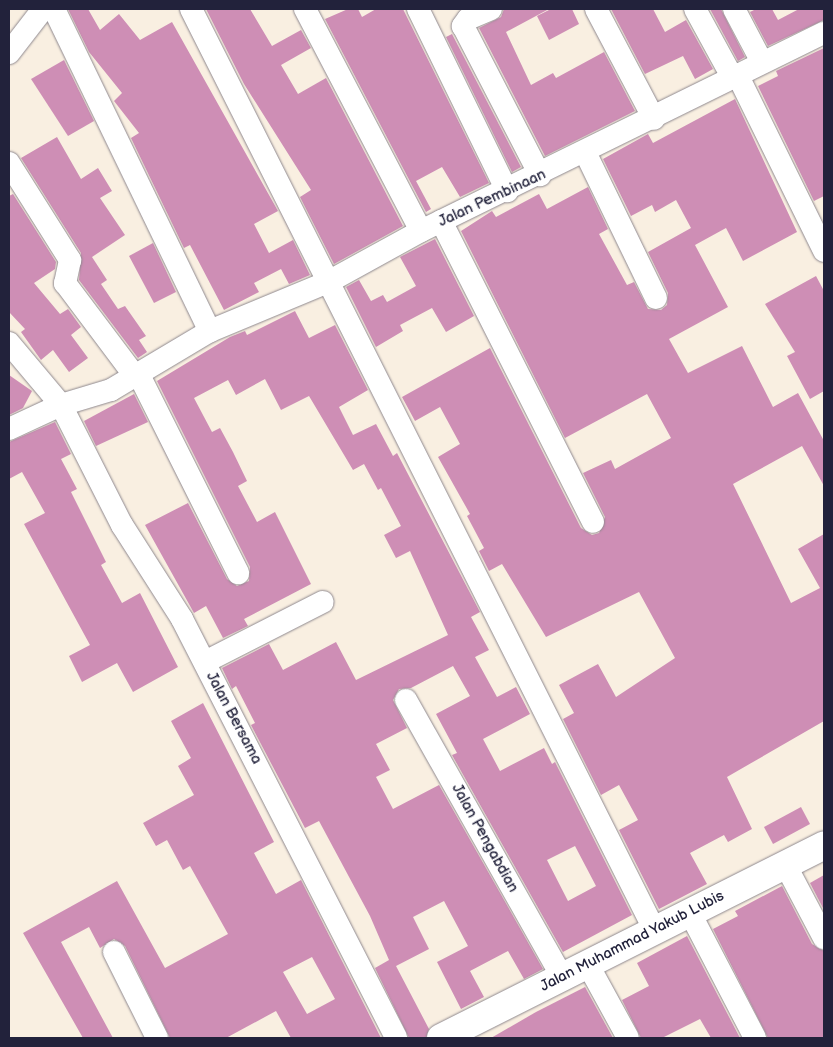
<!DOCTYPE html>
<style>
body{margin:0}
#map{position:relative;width:833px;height:1047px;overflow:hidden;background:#f9efe1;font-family:"Balsamiq Sans",sans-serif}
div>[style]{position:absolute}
.building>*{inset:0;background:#ce8eb5}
.roads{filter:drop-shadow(0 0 1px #8e888e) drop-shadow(0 0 1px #8e888e)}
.street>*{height:22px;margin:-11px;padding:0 11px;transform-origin:11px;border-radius:11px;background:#fff}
.secondary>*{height:28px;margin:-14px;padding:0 14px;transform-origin:14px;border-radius:14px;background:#fff}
span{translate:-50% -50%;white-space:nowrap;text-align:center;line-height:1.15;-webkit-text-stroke:4.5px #fff;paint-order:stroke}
.street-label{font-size:15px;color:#22223b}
.frame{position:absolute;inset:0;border:10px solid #22223b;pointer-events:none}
</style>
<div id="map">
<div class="building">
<div style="clip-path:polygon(68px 9px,88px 9px,100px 30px,119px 14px,140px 40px,172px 22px,278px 211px,254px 224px,269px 253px,293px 240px,310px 275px,289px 284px,281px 269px,254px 283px,259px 292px,224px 310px,190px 245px,184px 248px,131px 138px,139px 133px,114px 101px,122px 93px,89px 52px)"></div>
<div style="clip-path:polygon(206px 9px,250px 9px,272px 46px,301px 30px,311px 48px,281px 65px,298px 94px,326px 78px,403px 226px,334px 264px,300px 197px,311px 190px,244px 84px)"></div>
<div style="clip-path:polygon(348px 9px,358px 9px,362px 17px,376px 9px,403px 9px,489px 183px,460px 197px,442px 167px,416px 181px,431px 209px,426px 212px,325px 19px)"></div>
<div style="clip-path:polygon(504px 9px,549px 9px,506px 32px,531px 85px,553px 73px,556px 78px,604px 52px,635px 111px,545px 156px,479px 28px,501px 17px)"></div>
<div style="clip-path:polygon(551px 9px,572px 9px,579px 24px,549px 40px,537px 16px)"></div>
<div style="clip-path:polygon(611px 9px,653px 9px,665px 32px,686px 20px,713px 69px,695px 79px,683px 56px,645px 74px)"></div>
<div style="clip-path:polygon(710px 9px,721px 9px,745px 57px,738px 61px)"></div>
<div style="clip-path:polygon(756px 9px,772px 9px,778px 20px,799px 9px,824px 9px,824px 20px,768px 46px,750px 12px)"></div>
<div style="clip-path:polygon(452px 34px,521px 167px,512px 172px,446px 37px)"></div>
<div style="clip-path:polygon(824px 48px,824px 196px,814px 201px,758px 86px,778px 76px,776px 71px)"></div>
<div style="clip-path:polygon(64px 60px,94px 121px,68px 136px,31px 79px)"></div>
<div style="clip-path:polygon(735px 99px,797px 232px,743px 261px,726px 228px,695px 245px,728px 307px,669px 339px,688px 373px,742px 346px,773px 407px,798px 393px,824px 441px,824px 486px,802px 446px,733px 484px,791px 603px,820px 588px,798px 549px,824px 534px,824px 721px,727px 777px,752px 829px,728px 842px,724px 835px,690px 853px,707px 884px,659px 909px,619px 830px,638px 820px,619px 785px,601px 795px,563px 719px,574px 713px,559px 685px,598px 664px,616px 697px,675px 658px,639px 592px,546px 637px,502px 564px,489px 571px,479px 551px,484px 548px,467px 516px,470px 514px,438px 457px,460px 444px,440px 407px,415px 421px,402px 397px,490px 348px,581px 528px,592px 535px,599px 533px,605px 517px,583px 473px,611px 460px,615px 469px,671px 438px,647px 394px,565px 438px,461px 231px,492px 211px,496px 217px,539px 194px,547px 209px,588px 187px,608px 229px,599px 234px,627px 285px,634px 282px,648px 309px,661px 310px,667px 305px,668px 293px,648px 252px,691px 228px,676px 200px,655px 212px,652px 205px,631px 216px,603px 159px,648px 134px,653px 143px)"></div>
<div style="clip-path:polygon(57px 137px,81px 179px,98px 168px,112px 191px,100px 198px,125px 235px,92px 257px,107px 280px,101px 284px,118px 309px,125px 306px,146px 336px,139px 340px,147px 352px,138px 358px,79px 280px,81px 253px,21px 158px)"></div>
<div style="clip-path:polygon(13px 194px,56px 262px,55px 269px,34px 283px,60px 314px,68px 309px,81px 327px,71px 335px,88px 358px,69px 372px,53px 350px,41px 360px,21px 332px,25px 329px,9px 312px,9px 196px)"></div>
<div style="clip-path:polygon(435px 239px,474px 316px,446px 332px,432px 308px,400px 325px,403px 331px,376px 347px,346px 287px,359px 280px,371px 301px,383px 295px,387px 302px,416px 286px,400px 257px)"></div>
<div style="clip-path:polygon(153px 243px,176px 292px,154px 303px,129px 256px)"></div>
<div style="clip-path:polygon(816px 276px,824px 291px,824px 391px,810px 399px,787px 356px,795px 352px,765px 304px)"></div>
<div style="clip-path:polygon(evenodd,295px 311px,309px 338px,335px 325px,368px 390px,339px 407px,353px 435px,376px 424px,393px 456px,397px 453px,480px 612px,471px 617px,489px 650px,475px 657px,497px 697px,516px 687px,530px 714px,483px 739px,500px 771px,544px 748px,552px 764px,555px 762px,632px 915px,563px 952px,452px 755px,457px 753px,436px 714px,470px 696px,453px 666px,411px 688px,399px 689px,393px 700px,407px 728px,376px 744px,390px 770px,376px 777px,393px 809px,439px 785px,543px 969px,524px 979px,508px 951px,470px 971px,484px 997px,461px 1009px,437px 962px,468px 946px,444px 901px,413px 917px,429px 949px,396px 966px,429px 1029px,426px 1038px,409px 1038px,375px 968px,389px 960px,370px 916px,319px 821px,305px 828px,251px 725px,255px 723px,236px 686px,232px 689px,222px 668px,269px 644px,283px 670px,336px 642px,356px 680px,448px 635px,410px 551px,396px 558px,384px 535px,401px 526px,381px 488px,378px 490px,364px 464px,353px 470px,309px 396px,281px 410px,265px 379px,236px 395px,228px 380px,194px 398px,212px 432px,220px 428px,233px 452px,247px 481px,238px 486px,257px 522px,275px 512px,311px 584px,244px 619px,248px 626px,223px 638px,206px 606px,194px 613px,145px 525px,188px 503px,227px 579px,237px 586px,249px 581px,250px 567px,157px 381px,230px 337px,245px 331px,247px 335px,295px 311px,575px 846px,596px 886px,568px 901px,547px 860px,575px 846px)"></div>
<div style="clip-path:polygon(9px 375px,32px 391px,23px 408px,9px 415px)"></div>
<div style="clip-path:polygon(134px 394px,148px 422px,96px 446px,84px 421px)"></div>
<div style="clip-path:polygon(55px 422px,71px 454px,61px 459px,77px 489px,71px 492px,106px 562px,101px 565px,122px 603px,140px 593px,178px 667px,133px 692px,117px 663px,82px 682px,69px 656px,90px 645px,24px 524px,45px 513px,22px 472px,9px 479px,9px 442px)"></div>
<div style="clip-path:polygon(evenodd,203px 703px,274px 842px,254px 853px,276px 894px,301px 880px,381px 1038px,291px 1038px,276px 1011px,226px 1038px,170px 1038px,125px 946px,114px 939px,100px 948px,89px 927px,61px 942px,113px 1038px,83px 1038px,23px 933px,117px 881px,165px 968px,228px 934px,190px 866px,183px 870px,167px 840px,156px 846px,143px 823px,194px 795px,178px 766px,191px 758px,171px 721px,203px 703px,312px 957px,335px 999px,307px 1014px,283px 972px,312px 957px)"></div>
<div style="clip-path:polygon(801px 807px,810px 824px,773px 844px,764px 827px)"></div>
<div style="clip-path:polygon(824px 875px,824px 910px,810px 883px)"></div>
<div style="clip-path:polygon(782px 886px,812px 944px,824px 951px,824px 1038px,768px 1038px,713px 929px,738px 916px,735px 911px)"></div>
<div style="clip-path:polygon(687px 936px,740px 1038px,711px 1038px,700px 1019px,662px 1038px,641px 1038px,622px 1000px,649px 986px,637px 963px)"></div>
<div style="clip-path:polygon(585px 987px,613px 1038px,491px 1038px,536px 1012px)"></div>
</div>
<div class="roads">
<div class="street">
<div style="left:54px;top:9px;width:358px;rotate:64.2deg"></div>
<div style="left:191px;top:9px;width:1030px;rotate:63.29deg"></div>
<div style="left:305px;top:9px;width:250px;rotate:62.4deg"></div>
<div style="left:418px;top:9px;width:203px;rotate:63.9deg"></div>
<div style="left:491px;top:9px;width:25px;rotate:157deg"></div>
<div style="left:468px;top:19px;width:9px;rotate:126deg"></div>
<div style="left:463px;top:26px;width:168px;rotate:62.7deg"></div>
<div style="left:596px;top:9px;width:124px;rotate:62.2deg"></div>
<div style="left:695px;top:9px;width:77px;rotate:61.4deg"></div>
<div style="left:734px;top:9px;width:60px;rotate:62.2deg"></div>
<div style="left:9px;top:53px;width:56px;rotate:-52.3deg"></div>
<div style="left:737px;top:74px;width:197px;rotate:63.8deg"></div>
<div style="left:586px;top:154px;width:160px;rotate:64.1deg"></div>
<div style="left:9px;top:163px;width:115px;rotate:57.8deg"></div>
<div style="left:70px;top:260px;width:24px;rotate:102deg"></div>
<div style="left:65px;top:283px;width:115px;rotate:53.1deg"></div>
<div style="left:441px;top:221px;width:337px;rotate:63.2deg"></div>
<div style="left:9px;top:343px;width:81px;rotate:50deg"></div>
<div style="left:61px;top:405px;width:135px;rotate:63.1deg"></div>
<div style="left:122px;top:525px;width:112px;rotate:57.4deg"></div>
<div style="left:182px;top:619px;width:470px;rotate:62.9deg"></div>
<div style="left:138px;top:373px;width:224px;rotate:63.4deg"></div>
<div style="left:9px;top:429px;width:57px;rotate:-24.8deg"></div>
<div style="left:61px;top:405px;width:52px;rotate:-16.7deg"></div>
<div style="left:111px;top:390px;width:115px;rotate:-30.8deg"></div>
<div style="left:210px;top:331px;width:130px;rotate:-22.6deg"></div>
<div style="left:330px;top:281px;width:104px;rotate:-28.8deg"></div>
<div style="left:421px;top:231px;width:449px;rotate:-26.2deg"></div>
<div style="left:205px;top:662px;width:132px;rotate:-27deg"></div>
<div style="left:406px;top:700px;width:318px;rotate:60.6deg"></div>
<div style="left:785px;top:864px;width:84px;rotate:62.2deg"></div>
<div style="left:689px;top:911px;width:143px;rotate:62.5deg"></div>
<div style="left:114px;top:952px;width:96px;rotate:63.4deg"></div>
<div style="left:587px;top:963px;width:85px;rotate:61.3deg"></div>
</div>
<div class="secondary">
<div style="left:441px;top:1038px;width:429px;rotate:-26.7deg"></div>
</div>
</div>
<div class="street-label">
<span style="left:492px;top:198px;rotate:-25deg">Jalan Pembinaan</span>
<span style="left:234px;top:718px;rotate:62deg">Jalan Bersama</span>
<span style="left:485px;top:838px;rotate:61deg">Jalan Pengabdian</span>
<span style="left:632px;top:941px;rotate:-27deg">Jalan Muhammad Yakub Lubis</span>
</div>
<div class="frame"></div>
</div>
